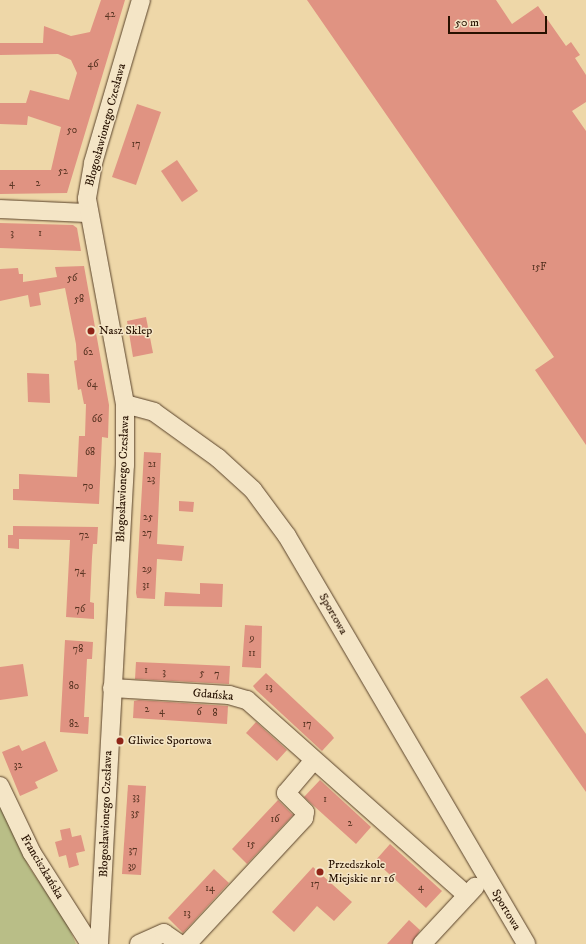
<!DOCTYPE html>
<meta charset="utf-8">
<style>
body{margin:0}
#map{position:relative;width:586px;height:944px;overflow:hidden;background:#eed7a8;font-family:"IM FELL DW Pica",serif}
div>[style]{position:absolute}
.green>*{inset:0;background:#b9be87}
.building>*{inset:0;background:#e09382}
.roads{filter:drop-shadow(0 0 1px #59422a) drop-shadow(0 0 1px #59422a)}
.minor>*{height:18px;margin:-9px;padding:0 9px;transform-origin:9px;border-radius:9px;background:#f4e5c6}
.dots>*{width:11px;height:11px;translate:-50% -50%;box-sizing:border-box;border:2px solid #f4e5c6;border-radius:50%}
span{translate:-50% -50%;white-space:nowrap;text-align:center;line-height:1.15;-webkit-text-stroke:3px #f4e5c6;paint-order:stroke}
.number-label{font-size:10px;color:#553220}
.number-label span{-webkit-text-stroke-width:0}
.street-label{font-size:12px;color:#271100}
.poi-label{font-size:12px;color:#271100}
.left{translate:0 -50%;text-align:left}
.scale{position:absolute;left:448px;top:16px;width:99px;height:18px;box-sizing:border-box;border:2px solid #271100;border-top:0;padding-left:5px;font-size:12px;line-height:14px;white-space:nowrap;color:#271100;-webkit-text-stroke:3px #f4e5c6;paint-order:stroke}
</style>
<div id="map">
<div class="green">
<div style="clip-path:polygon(0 805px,29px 867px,67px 923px,76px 944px,0 944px)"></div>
</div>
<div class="building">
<div style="clip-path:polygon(101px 0,125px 0,67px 193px,0 194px,0 170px,51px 170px,61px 127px,28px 116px,27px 125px,0 124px,0 103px,26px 103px,30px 90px,69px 100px,77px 73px,71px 60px,58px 54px,0 55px,0 43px,43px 43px,44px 26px,71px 36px,90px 32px)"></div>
<div style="clip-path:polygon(307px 0,496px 0,512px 24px,538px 6px,566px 46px,571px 42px,580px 55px,575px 58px,586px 75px,586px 102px,572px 111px,586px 131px,586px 445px,535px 370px,554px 357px)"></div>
<div style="clip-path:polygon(137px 104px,161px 112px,136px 185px,112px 177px)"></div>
<div style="clip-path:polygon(177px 160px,198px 191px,182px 202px,161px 171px)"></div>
<div style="clip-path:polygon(0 223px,73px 225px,77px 228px,81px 251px,0 248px)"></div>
<div style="clip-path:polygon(84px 266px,109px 405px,108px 438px,102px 437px,99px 504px,13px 500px,13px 489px,19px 489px,19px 474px,77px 477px,79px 436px,85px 436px,86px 404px,84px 404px,81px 389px,78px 390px,74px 361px,77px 360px,76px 344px,65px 288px,39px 293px,41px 305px,30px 307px,28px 295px,0 301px,0 269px,18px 268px,19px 274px,23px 274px,23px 282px,57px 277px,55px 267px)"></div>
<div style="clip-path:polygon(146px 317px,153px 353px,133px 357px,127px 321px)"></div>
<div style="clip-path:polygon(27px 373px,49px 374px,50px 403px,28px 402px)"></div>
<div style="clip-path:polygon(144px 452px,161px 453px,157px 544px,184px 546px,182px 561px,157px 559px,155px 599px,137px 598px,136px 593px)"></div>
<div style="clip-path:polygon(179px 501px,194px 502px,193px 512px,179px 511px)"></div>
<div style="clip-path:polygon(13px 526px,98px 527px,97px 544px,93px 544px,92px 557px,90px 602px,94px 603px,94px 619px,66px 617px,70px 540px,19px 539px,19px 549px,8px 548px,8px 535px,13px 535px)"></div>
<div style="clip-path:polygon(200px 583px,223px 584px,222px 607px,164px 606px,165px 592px,200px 594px)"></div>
<div style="clip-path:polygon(245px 625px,262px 626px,261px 668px,242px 667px)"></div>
<div style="clip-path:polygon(65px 640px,93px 642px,92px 659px,87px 659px,85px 697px,84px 717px,89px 717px,88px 734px,60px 732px)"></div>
<div style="clip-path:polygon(136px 662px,230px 666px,229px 684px,135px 679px)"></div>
<div style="clip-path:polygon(23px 664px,28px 696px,0 700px,0 667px)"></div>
<div style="clip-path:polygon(266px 673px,331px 734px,334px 738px,322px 751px,256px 690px,253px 686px)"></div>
<div style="clip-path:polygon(547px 678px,586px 734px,586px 792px,520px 697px)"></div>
<div style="clip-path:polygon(139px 700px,228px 706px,227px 724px,133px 718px,134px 701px)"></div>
<div style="clip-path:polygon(256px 722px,287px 750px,277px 761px,246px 733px)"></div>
<div style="clip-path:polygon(45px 741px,58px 771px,35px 782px,38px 788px,20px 796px,2px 752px,19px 745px,22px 751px)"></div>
<div style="clip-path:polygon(320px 780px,371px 827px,356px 844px,304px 797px)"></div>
<div style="clip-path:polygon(128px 785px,146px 786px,141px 875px,122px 874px)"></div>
<div style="clip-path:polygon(278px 800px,293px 815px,247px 864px,232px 849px)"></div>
<div style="clip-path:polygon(70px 828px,72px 837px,81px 835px,85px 851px,76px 853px,79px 865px,69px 868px,66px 855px,59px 857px,55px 842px,62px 840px,60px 830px)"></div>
<div style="clip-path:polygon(390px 844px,442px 891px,426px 908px,375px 861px)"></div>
<div style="clip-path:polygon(313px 867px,352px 902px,334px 921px,317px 906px,294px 932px,272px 912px)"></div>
<div style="clip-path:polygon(214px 869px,229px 883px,183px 933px,168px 918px)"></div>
<div style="clip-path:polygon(409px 920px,420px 930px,412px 944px,387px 944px)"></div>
</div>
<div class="roads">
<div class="minor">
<div style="left:0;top:209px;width:88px;rotate:2.6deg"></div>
<div style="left:125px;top:404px;width:30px;rotate:15deg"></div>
<div style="left:154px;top:412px;width:79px;rotate:35.7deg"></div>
<div style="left:218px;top:458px;width:47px;rotate:42.4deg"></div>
<div style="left:253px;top:490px;width:57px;rotate:53.5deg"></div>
<div style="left:287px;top:536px;width:473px;rotate:59.6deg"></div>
<div style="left:112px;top:688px;width:117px;rotate:3.4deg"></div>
<div style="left:229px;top:695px;width:19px;rotate:16deg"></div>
<div style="left:247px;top:700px;width:294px;rotate:41.6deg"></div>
<div style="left:0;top:786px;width:74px;rotate:64.5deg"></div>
<div style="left:32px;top:853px;width:108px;rotate:57.5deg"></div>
<div style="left:99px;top:944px;width:480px;rotate:-86.9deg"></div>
<div style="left:125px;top:465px;width:61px;rotate:-90deg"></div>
<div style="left:125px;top:404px;width:209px;rotate:-100.5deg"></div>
<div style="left:87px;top:198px;width:36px;rotate:-80deg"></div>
<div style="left:93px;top:163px;width:170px;rotate:-73.6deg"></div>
<div style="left:139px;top:944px;width:27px;rotate:-24deg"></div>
<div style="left:164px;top:933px;width:19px;rotate:35deg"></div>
<div style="left:187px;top:944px;width:172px;rotate:-47.1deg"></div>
<div style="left:304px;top:818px;width:6px;rotate:-81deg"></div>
<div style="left:305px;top:812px;width:27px;rotate:-135deg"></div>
<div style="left:286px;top:793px;width:43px;rotate:-49.7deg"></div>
<div style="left:422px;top:944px;width:78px;rotate:-47.1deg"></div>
</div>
</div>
<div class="dots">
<div style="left:91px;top:331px;background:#8f2418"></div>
<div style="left:120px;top:741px;background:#8f2418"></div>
<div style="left:320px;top:872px;background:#8f2418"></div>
</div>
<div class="number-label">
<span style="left:110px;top:15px">42</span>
<span style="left:93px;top:65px">46</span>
<span style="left:72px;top:131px">50</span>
<span style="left:136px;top:145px">17</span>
<span style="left:63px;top:172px">52</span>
<span style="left:12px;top:184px">4</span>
<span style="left:38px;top:184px">2</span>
<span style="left:12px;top:234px">3</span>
<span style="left:40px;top:234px">1</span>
<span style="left:539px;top:268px">15F</span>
<span style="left:72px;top:279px">56</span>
<span style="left:79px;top:300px">58</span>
<span style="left:88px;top:353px">62</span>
<span style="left:92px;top:385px">64</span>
<span style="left:97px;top:420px">66</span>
<span style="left:90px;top:453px">68</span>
<span style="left:152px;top:465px">21</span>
<span style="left:151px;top:480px">23</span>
<span style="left:88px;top:487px">70</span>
<span style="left:148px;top:518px">25</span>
<span style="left:147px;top:534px">27</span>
<span style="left:84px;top:536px">72</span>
<span style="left:147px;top:570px">29</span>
<span style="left:80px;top:572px">74</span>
<span style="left:146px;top:586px">31</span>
<span style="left:80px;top:610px">76</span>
<span style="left:252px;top:639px">9</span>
<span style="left:78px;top:650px">78</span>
<span style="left:252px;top:654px">11</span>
<span style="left:146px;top:671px">1</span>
<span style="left:164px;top:673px">3</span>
<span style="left:202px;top:674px">5</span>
<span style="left:217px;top:675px">7</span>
<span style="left:74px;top:687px">80</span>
<span style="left:269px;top:688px">13</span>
<span style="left:147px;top:710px">2</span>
<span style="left:162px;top:712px">4</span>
<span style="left:199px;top:713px">6</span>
<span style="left:215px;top:714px">8</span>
<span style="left:74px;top:725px">82</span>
<span style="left:307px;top:725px">17</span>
<span style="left:18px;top:766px">32</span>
<span style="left:136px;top:798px">33</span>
<span style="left:325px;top:800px">1</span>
<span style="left:135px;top:814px">35</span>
<span style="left:275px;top:820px">16</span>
<span style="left:350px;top:824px">2</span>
<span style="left:251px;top:845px">15</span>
<span style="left:133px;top:851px">37</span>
<span style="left:132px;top:867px">39</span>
<span style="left:315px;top:885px">17</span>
<span style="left:421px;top:888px">4</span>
<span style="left:210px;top:889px">14</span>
<span style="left:187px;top:914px">13</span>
</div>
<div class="street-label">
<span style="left:106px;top:125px;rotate:-75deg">Błogosławionego Czesława</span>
<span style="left:123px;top:479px;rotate:-88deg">Błogosławionego Czesława</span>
<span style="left:333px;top:614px;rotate:60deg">Sportowa</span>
<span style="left:213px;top:695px;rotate:5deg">Gdańska</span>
<span style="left:106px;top:814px;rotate:-88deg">Błogosławionego Czesława</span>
<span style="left:42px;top:867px;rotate:59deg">Franciszkańska</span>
<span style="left:506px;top:910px;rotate:59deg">Sportowa</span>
</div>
<div class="poi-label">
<span class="left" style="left:99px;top:331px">Nasz Sklep</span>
<span class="left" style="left:128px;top:741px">Gliwice Sportowa</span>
<span class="left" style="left:328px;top:872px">Przedszkole<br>Miejskie nr 16</span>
</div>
<div class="scale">50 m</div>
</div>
